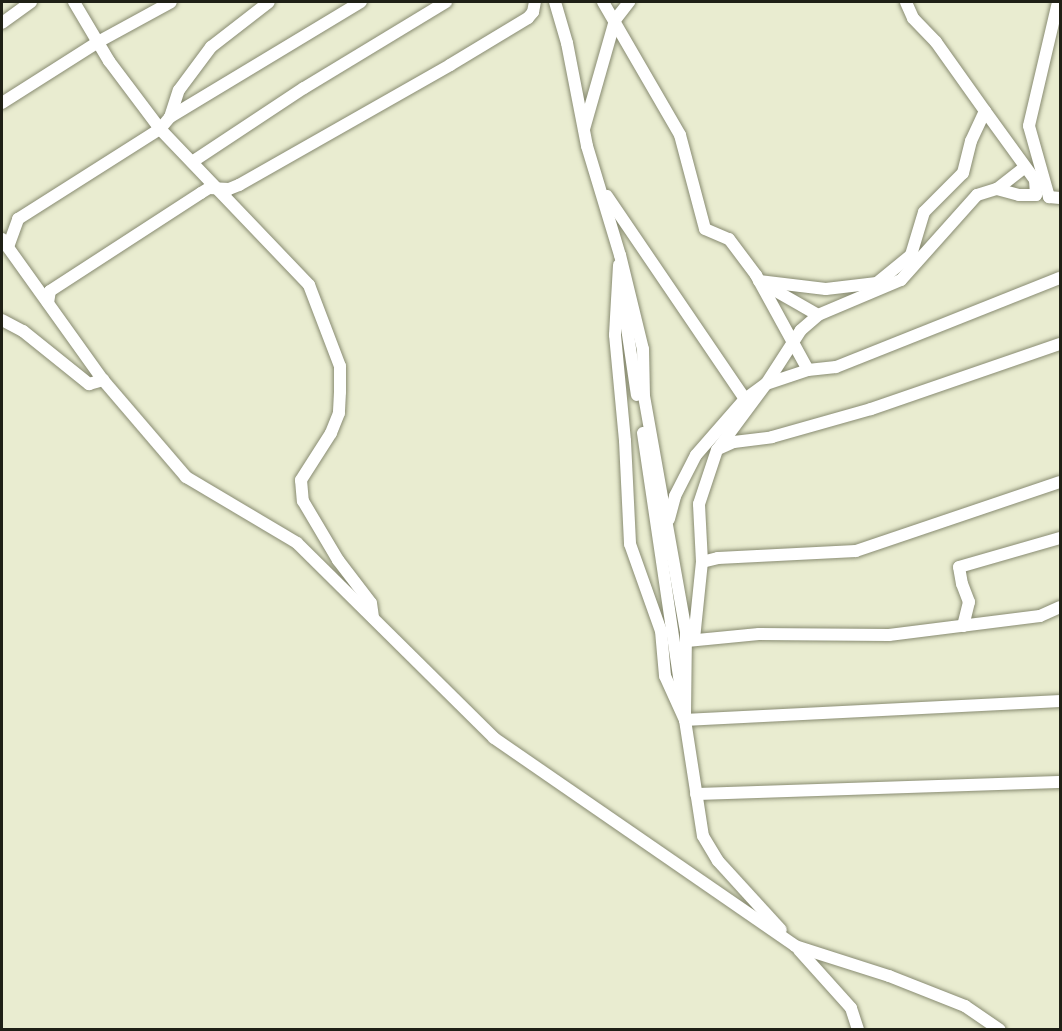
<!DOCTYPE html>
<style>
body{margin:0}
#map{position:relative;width:1062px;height:1031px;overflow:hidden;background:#e9ecd0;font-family:"Titillium Web",sans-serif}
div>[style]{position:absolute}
.roads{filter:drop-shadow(0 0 2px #888b71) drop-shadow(0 0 2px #888b71)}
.minor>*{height:12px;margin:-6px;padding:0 6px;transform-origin:6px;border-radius:6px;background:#fff}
span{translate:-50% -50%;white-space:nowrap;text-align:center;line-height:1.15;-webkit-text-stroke:4.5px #e9ecd0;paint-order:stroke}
.frame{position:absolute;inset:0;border:3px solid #1f2016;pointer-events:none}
</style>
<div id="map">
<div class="roads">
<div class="minor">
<div style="left:74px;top:2px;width:69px;rotate:59.3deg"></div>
<div style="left:109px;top:61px;width:85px;rotate:53.1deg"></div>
<div style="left:160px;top:129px;width:216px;rotate:46.3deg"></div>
<div style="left:309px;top:285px;width:87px;rotate:69.1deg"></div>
<div style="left:340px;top:366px;width:26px;rotate:90deg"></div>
<div style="left:340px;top:392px;width:21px;rotate:93deg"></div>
<div style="left:339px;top:413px;width:22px;rotate:112deg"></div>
<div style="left:331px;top:433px;width:56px;rotate:122.6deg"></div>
<div style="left:301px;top:480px;width:21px;rotate:85deg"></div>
<div style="left:303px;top:501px;width:69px;rotate:59.3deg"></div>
<div style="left:338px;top:560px;width:54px;rotate:52.5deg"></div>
<div style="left:371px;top:603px;width:15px;rotate:82deg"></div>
<div style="left:555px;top:2px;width:43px;rotate:73.7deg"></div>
<div style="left:567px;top:43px;width:105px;rotate:79deg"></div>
<div style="left:587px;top:146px;width:114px;rotate:73.2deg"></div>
<div style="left:620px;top:255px;width:97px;rotate:76.3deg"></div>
<div style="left:643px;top:349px;width:47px;rotate:88.8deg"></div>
<div style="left:644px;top:396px;width:240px;rotate:79.9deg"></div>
<div style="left:686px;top:632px;width:88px;rotate:90.7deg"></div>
<div style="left:685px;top:720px;width:117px;rotate:81.2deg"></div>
<div style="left:703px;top:836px;width:29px;rotate:59deg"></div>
<div style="left:718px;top:861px;width:93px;rotate:47.6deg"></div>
<div style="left:603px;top:2px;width:154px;rotate:59.9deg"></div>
<div style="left:680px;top:135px;width:97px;rotate:75.1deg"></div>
<div style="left:705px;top:229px;width:26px;rotate:23deg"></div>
<div style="left:729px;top:239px;width:45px;rotate:53.1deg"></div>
<div style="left:756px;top:275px;width:108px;rotate:61.3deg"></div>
<div style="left:1058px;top:2px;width:127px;rotate:103.2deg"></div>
<div style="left:1029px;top:126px;width:74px;rotate:74.3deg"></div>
<div style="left:1049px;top:197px;width:11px;rotate:5deg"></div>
<div style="left:2px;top:23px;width:36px;rotate:-36deg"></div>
<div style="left:2px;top:103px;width:114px;rotate:-32.4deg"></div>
<div style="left:98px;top:42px;width:83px;rotate:-28.7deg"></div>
<div style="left:985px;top:111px;width:85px;rotate:54.1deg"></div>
<div style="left:1035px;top:180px;width:15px;rotate:86deg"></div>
<div style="left:1036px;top:195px;width:17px;rotate:180deg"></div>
<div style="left:1019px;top:195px;width:23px;rotate:-165deg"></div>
<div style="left:170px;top:117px;width:28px;rotate:-72deg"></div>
<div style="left:179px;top:90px;width:54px;rotate:-53.3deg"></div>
<div style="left:211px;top:47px;width:73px;rotate:-37.8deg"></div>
<div style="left:584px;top:129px;width:113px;rotate:-74.1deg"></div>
<div style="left:615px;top:20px;width:23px;rotate:-52deg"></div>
<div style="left:192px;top:162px;width:134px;rotate:-33.5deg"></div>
<div style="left:304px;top:88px;width:166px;rotate:-31.2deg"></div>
<div style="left:607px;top:196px;width:245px;rotate:55.8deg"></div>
<div style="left:2px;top:239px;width:173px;rotate:54.4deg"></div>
<div style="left:103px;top:380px;width:128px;rotate:49.4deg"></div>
<div style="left:186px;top:477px;width:129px;rotate:30.7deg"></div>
<div style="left:297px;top:543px;width:277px;rotate:44.7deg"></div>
<div style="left:494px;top:738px;width:366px;rotate:34.6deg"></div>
<div style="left:795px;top:946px;width:99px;rotate:17.7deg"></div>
<div style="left:889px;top:976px;width:82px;rotate:21.5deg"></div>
<div style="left:965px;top:1006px;width:42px;rotate:34.4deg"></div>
<div style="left:8px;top:247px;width:30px;rotate:-70deg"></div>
<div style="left:18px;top:219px;width:168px;rotate:-32.4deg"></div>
<div style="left:160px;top:129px;width:16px;rotate:-50deg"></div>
<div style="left:170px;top:117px;width:223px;rotate:-31.1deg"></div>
<div style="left:619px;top:265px;width:70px;rotate:93.3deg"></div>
<div style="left:615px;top:335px;width:106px;rotate:84.6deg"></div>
<div style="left:625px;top:441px;width:103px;rotate:87.2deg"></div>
<div style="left:630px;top:544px;width:92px;rotate:70.4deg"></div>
<div style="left:661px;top:631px;width:45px;rotate:84.9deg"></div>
<div style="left:665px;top:676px;width:48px;rotate:65.6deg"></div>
<div style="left:685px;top:720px;width:375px;rotate:-2.9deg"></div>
<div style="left:759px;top:281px;width:67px;rotate:6.8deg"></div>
<div style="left:826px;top:289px;width:51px;rotate:-6.7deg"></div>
<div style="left:877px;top:283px;width:44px;rotate:-39.5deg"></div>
<div style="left:911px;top:255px;width:45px;rotate:-73.2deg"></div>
<div style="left:924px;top:212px;width:55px;rotate:-45deg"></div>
<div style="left:963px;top:173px;width:33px;rotate:-76deg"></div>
<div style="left:971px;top:141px;width:33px;rotate:-65deg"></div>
<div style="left:985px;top:111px;width:85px;rotate:-125.4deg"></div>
<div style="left:936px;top:42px;width:33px;rotate:-134deg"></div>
<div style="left:913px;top:18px;width:17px;rotate:-114deg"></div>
<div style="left:762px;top:283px;width:64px;rotate:29.7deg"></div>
<div style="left:622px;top:294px;width:102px;rotate:81.6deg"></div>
<div style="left:48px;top:303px;width:12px;rotate:-81deg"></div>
<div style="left:50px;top:291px;width:180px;rotate:-33deg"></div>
<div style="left:201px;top:193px;width:9px;rotate:-32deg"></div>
<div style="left:209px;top:188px;width:20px;rotate:3deg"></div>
<div style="left:229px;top:189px;width:11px;rotate:-22deg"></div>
<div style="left:239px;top:185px;width:243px;rotate:-29.6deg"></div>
<div style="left:450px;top:65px;width:91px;rotate:-31.1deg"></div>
<div style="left:528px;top:18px;width:8px;rotate:-50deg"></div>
<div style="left:533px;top:12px;width:10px;rotate:-79deg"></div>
<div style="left:2px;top:320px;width:24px;rotate:28deg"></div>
<div style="left:23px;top:331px;width:85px;rotate:38.8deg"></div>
<div style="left:89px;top:384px;width:15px;rotate:-16deg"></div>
<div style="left:643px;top:433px;width:259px;rotate:81.6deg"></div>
<div style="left:718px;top:449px;width:17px;rotate:-24deg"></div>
<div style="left:734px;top:442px;width:38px;rotate:-7deg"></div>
<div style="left:772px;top:437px;width:103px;rotate:-15.8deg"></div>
<div style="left:871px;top:409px;width:200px;rotate:-19deg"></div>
<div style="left:669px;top:519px;width:24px;rotate:-75deg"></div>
<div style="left:675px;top:496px;width:46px;rotate:-62.9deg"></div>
<div style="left:696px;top:455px;width:74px;rotate:-48.8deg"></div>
<div style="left:745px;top:399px;width:26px;rotate:-36deg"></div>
<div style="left:766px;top:384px;width:64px;rotate:-57.1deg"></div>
<div style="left:801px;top:330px;width:23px;rotate:-41deg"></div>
<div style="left:818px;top:315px;width:90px;rotate:-22.9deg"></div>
<div style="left:901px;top:280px;width:114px;rotate:-48.2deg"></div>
<div style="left:977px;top:195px;width:21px;rotate:-17deg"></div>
<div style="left:997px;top:189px;width:34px;rotate:-38deg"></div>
<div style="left:702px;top:562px;width:16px;rotate:-14deg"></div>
<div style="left:718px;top:558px;width:138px;rotate:-2.9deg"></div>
<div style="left:856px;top:551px;width:215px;rotate:-18.7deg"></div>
<div style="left:963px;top:626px;width:25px;rotate:-76deg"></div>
<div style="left:969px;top:602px;width:19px;rotate:-111deg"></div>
<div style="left:962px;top:584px;width:17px;rotate:-100deg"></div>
<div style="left:959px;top:567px;width:105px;rotate:-16deg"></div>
<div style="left:694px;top:639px;width:77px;rotate:-84.1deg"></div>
<div style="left:702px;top:562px;width:58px;rotate:-93deg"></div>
<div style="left:699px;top:504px;width:57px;rotate:-71.6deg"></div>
<div style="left:717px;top:450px;width:82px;rotate:-53.4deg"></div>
<div style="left:766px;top:384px;width:44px;rotate:-18.4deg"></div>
<div style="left:808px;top:370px;width:28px;rotate:-6deg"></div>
<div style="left:836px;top:367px;width:241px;rotate:-21.7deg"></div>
<div style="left:687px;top:641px;width:72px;rotate:-5.6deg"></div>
<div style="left:759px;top:634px;width:130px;rotate:0.4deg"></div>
<div style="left:889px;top:635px;width:152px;rotate:-7.2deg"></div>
<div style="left:1040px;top:616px;width:22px;rotate:-24deg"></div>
<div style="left:696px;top:794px;width:364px;rotate:-1.9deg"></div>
<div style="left:799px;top:950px;width:78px;rotate:48.1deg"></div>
<div style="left:851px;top:1008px;width:23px;rotate:72deg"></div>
</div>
</div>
<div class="frame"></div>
</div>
